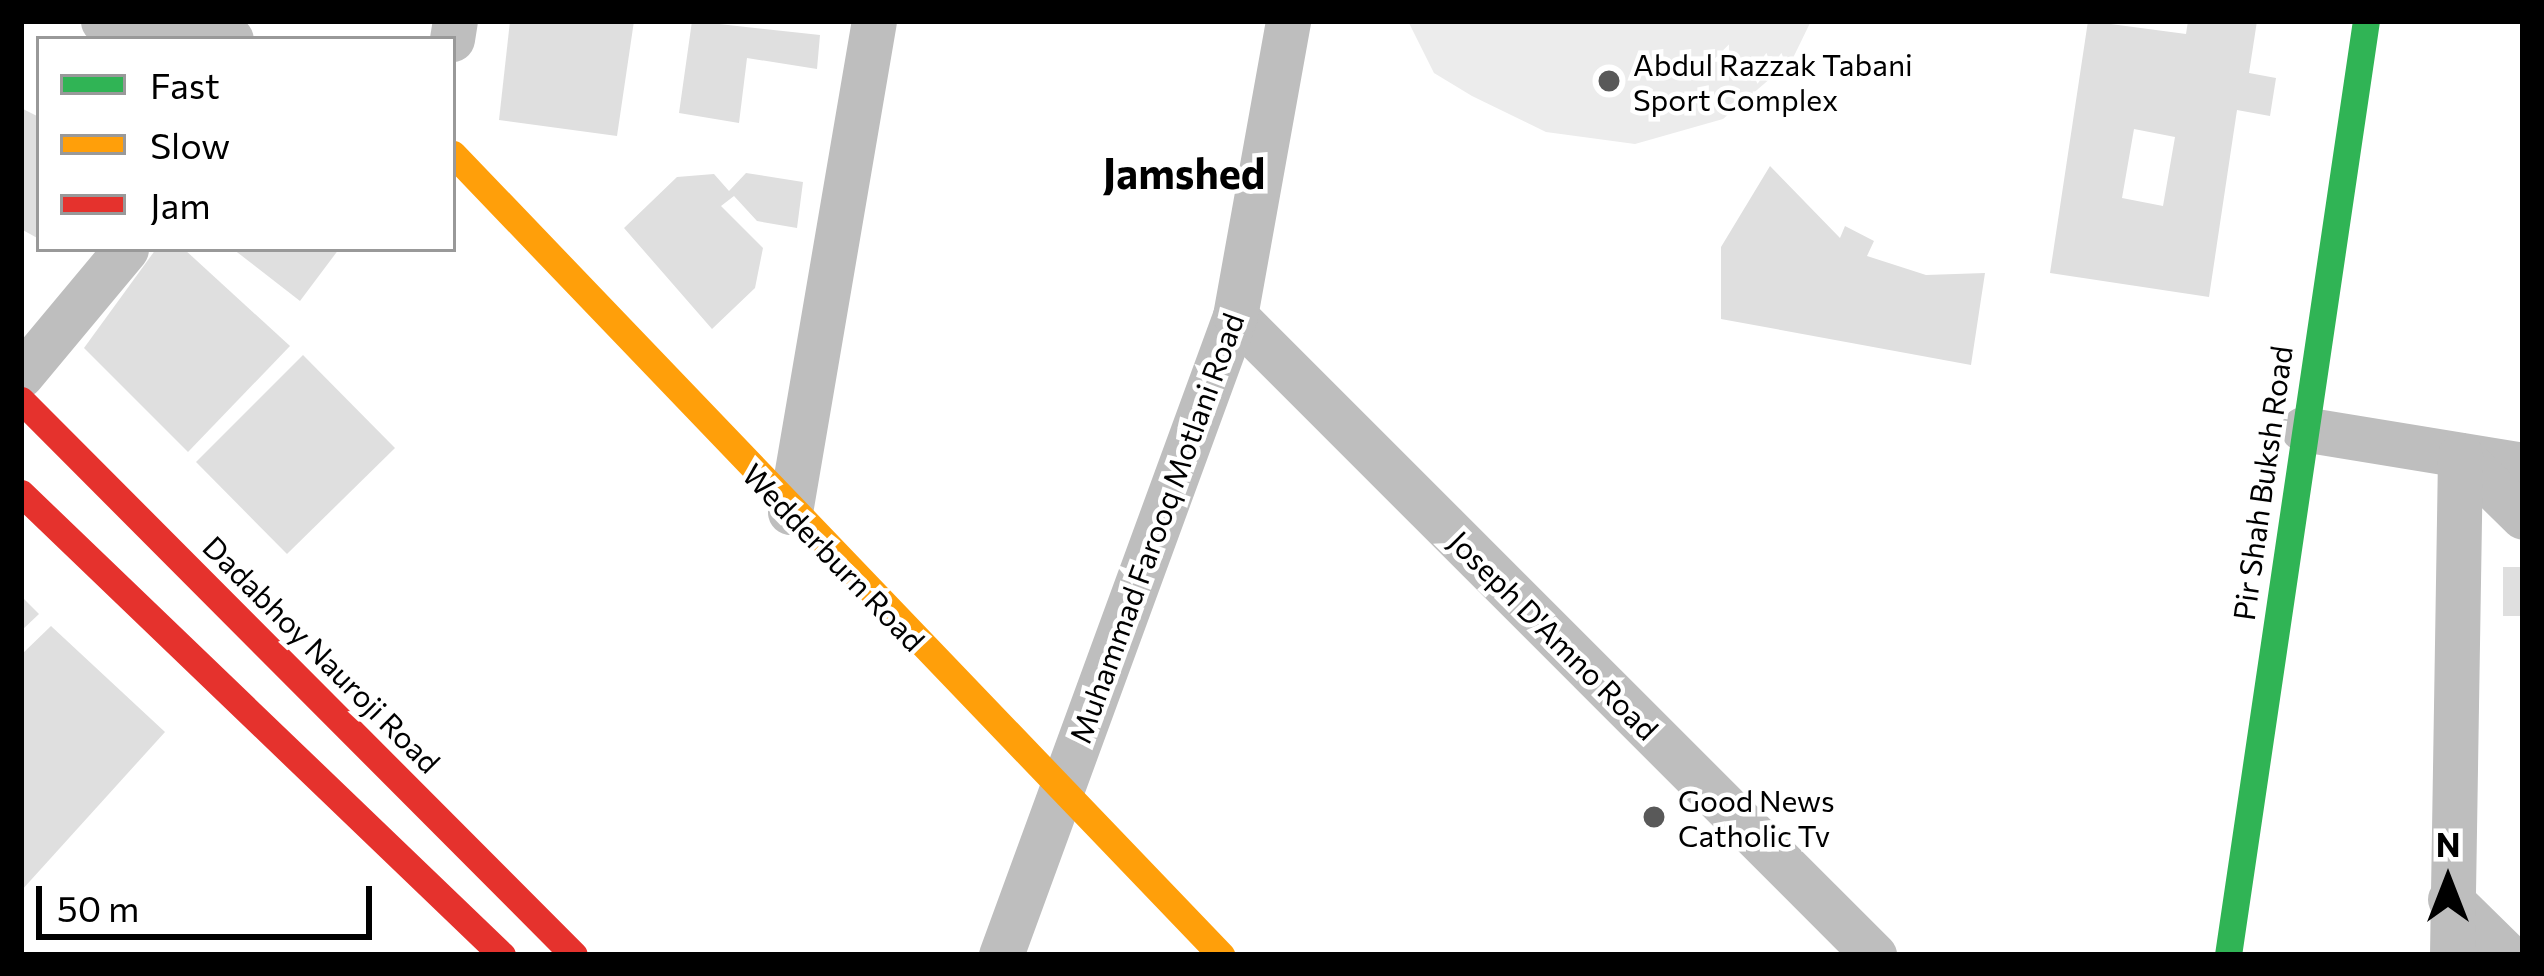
<!DOCTYPE html>
<style>
body{margin:0}
#map{position:relative;width:2544px;height:976px;overflow:hidden;background:#fff;font-family:Commissioner,sans-serif}
div>[style]{position:absolute}
.green>*{inset:0;background:#ececec}
.building>*{inset:0;background:#dfdfdf}
.street>*{height:45px;margin:-22.5px;padding:0 22.5px;transform-origin:22.5px;border-radius:22.5px;background:#bebebe}
.fast>*{height:27px;margin:-13.5px;padding:0 13.5px;transform-origin:13.5px;border-radius:13.5px;background:#30b455}
.slow>*{height:27px;margin:-13.5px;padding:0 13.5px;transform-origin:13.5px;border-radius:13.5px;background:#ff9f0a}
.jam>*{height:27px;margin:-13.5px;padding:0 13.5px;transform-origin:13.5px;border-radius:13.5px;background:#e5322d}
.dots>*{width:33px;height:33px;translate:-50% -50%;box-sizing:border-box;border:6px solid #fff;border-radius:50%}
span{translate:-50% -50%;white-space:nowrap;text-align:center;line-height:1.15;-webkit-text-stroke:9px #fff;paint-order:stroke}
.poi-label{font-size:30px;color:#000}
.left{translate:0 -50%;text-align:left}
.street-label{font-size:30px;color:#000}
.district-label{font-size:42px;color:#000;font-weight:700}
.frame{position:absolute;inset:0;border:24px solid #000;pointer-events:none}
.legend{position:absolute;left:36px;top:36px;width:420px;height:216px;box-sizing:border-box;background:#fff;border:3px solid #999;margin:0;padding:15px 21px;list-style:none;font-size:36px;color:#000}
.legend li{display:flex;align-items:center;gap:24px;height:60px}
.legend b{width:60px;border:3px solid #999}
.north{position:absolute;left:2388px;top:820px;width:120px;height:120px;-webkit-text-stroke:9px #fff;paint-order:stroke;rotate:0deg;font-size:33px;font-weight:700;line-height:48px;text-align:center;color:#000}
.north::after{content:'';display:block;margin:auto;width:42px;height:54px;background:#000;clip-path:polygon(50% 0,100% 100%,50% 72%,0 100%)}
.scale{position:absolute;left:36px;top:886px;width:336px;height:54px;box-sizing:border-box;border:6px solid #000;border-top:0;padding-left:15px;font-size:36px;line-height:42px;white-space:nowrap;color:#000;-webkit-text-stroke:9px #fff;paint-order:stroke}
</style>
<div id="map">
<div class="green">
<div style="clip-path:polygon(1408px 21px,1811px 21px,1792px 60px,1723px 119px,1635px 144px,1546px 132px,1472px 96px,1434px 73px)"></div>
</div>
<div class="building">
<div style="clip-path:polygon(510px 21px,634px 21px,617px 136px,499px 120px)"></div>
<div style="clip-path:polygon(692px 21px,820px 35px,817px 69px,747px 58px,739px 123px,679px 113px)"></div>
<div style="clip-path:polygon(evenodd,2088px 21px,2186px 34px,2188px 21px,2257px 21px,2249px 73px,2276px 78px,2270px 116px,2237px 110px,2209px 297px,2050px 273px,2088px 21px,2134px 129px,2175px 137px,2163px 206px,2122px 198px,2134px 129px)"></div>
<div style="clip-path:polygon(21px 108px,39px 117px,39px 239px,21px 229px)"></div>
<div style="clip-path:polygon(1770px 166px,1840px 238px,1845px 226px,1874px 241px,1867px 256px,1926px 275px,1985px 273px,1971px 365px,1721px 319px,1721px 247px)"></div>
<div style="clip-path:polygon(746px 173px,803px 182px,797px 228px,757px 221px,734px 196px,721px 206px,763px 248px,755px 288px,712px 329px,624px 228px,677px 177px,714px 174px,729px 191px)"></div>
<div style="clip-path:polygon(156px 249px,184px 249px,290px 346px,188px 452px,84px 348px)"></div>
<div style="clip-path:polygon(233px 249px,339px 249px,300px 301px)"></div>
<div style="clip-path:polygon(303px 355px,395px 448px,287px 554px,196px 462px)"></div>
<div style="clip-path:polygon(2503px 567px,2523px 567px,2523px 616px,2503px 616px)"></div>
<div style="clip-path:polygon(21px 596px,39px 614px,21px 631px)"></div>
<div style="clip-path:polygon(51px 626px,165px 732px,21px 891px,21px 655px)"></div>
</div>
<div class="street">
<div style="left:103px;top:21px;width:129px;rotate:8deg"></div>
<div style="left:452px;top:39px;width:18px;rotate:-81deg"></div>
<div style="left:1235px;top:316px;width:904px;rotate:45deg"></div>
<div style="left:21px;top:375px;width:164px;rotate:-50.2deg"></div>
<div style="left:2303px;top:429px;width:223px;rotate:9.3deg"></div>
<div style="left:2460px;top:455px;width:88px;rotate:44.5deg"></div>
<div style="left:790px;top:512px;width:498px;rotate:-80.3deg"></div>
<div style="left:2450px;top:899px;width:80px;rotate:44.5deg"></div>
<div style="left:1001px;top:955px;width:680px;rotate:-69.89deg"></div>
<div style="left:1235px;top:316px;width:300px;rotate:-79.8deg"></div>
<div style="left:2452px;top:955px;width:500px;rotate:-89.08deg"></div>
</div>
<div class="fast">
<div style="left:2228px;top:955px;width:944px;rotate:-81.6deg"></div>
</div>
<div class="slow">
<div style="left:453px;top:154px;width:1110px;rotate:46.2deg"></div>
</div>
<div class="jam">
<div style="left:21px;top:400px;width:783px;rotate:45.1deg"></div>
<div style="left:21px;top:493px;width:667px;rotate:43.85deg"></div>
</div>
<div class="dots">
<div style="left:1609px;top:81px;background:#595959"></div>
<div style="left:1654px;top:817px;background:#595959"></div>
</div>
<div class="poi-label">
<span class="left" style="left:1633px;top:81px">Abdul Razzak Tabani<br>Sport Complex</span>
<span class="left" style="left:1678px;top:817px">Good News<br>Catholic Tv</span>
</div>
<div class="street-label">
<span style="left:2262px;top:483px;rotate:-82deg">Pir Shah Buksh Road</span>
<span style="left:1156px;top:528px;rotate:-70deg">Muhammad Farooq Motlani Road</span>
<span style="left:834px;top:557px;rotate:46deg">Wedderburn Road</span>
<span style="left:1554px;top:635px;rotate:45deg">Joseph D'Amno Road</span>
<span style="left:322px;top:654px;rotate:45deg">Dadabhoy Nauroji Road</span>
</div>
<div class="district-label">
<span style="left:1184px;top:172px">Jamshed</span>
</div>
<div class="frame"></div>
<ul class="legend">
<li><b style="height:15px;background:#30b455"></b>Fast</li>
<li><b style="height:15px;background:#ff9f0a"></b>Slow</li>
<li><b style="height:15px;background:#e5322d"></b>Jam</li>
</ul>
<div class="north">N</div>
<div class="scale">50 m</div>
</div>
